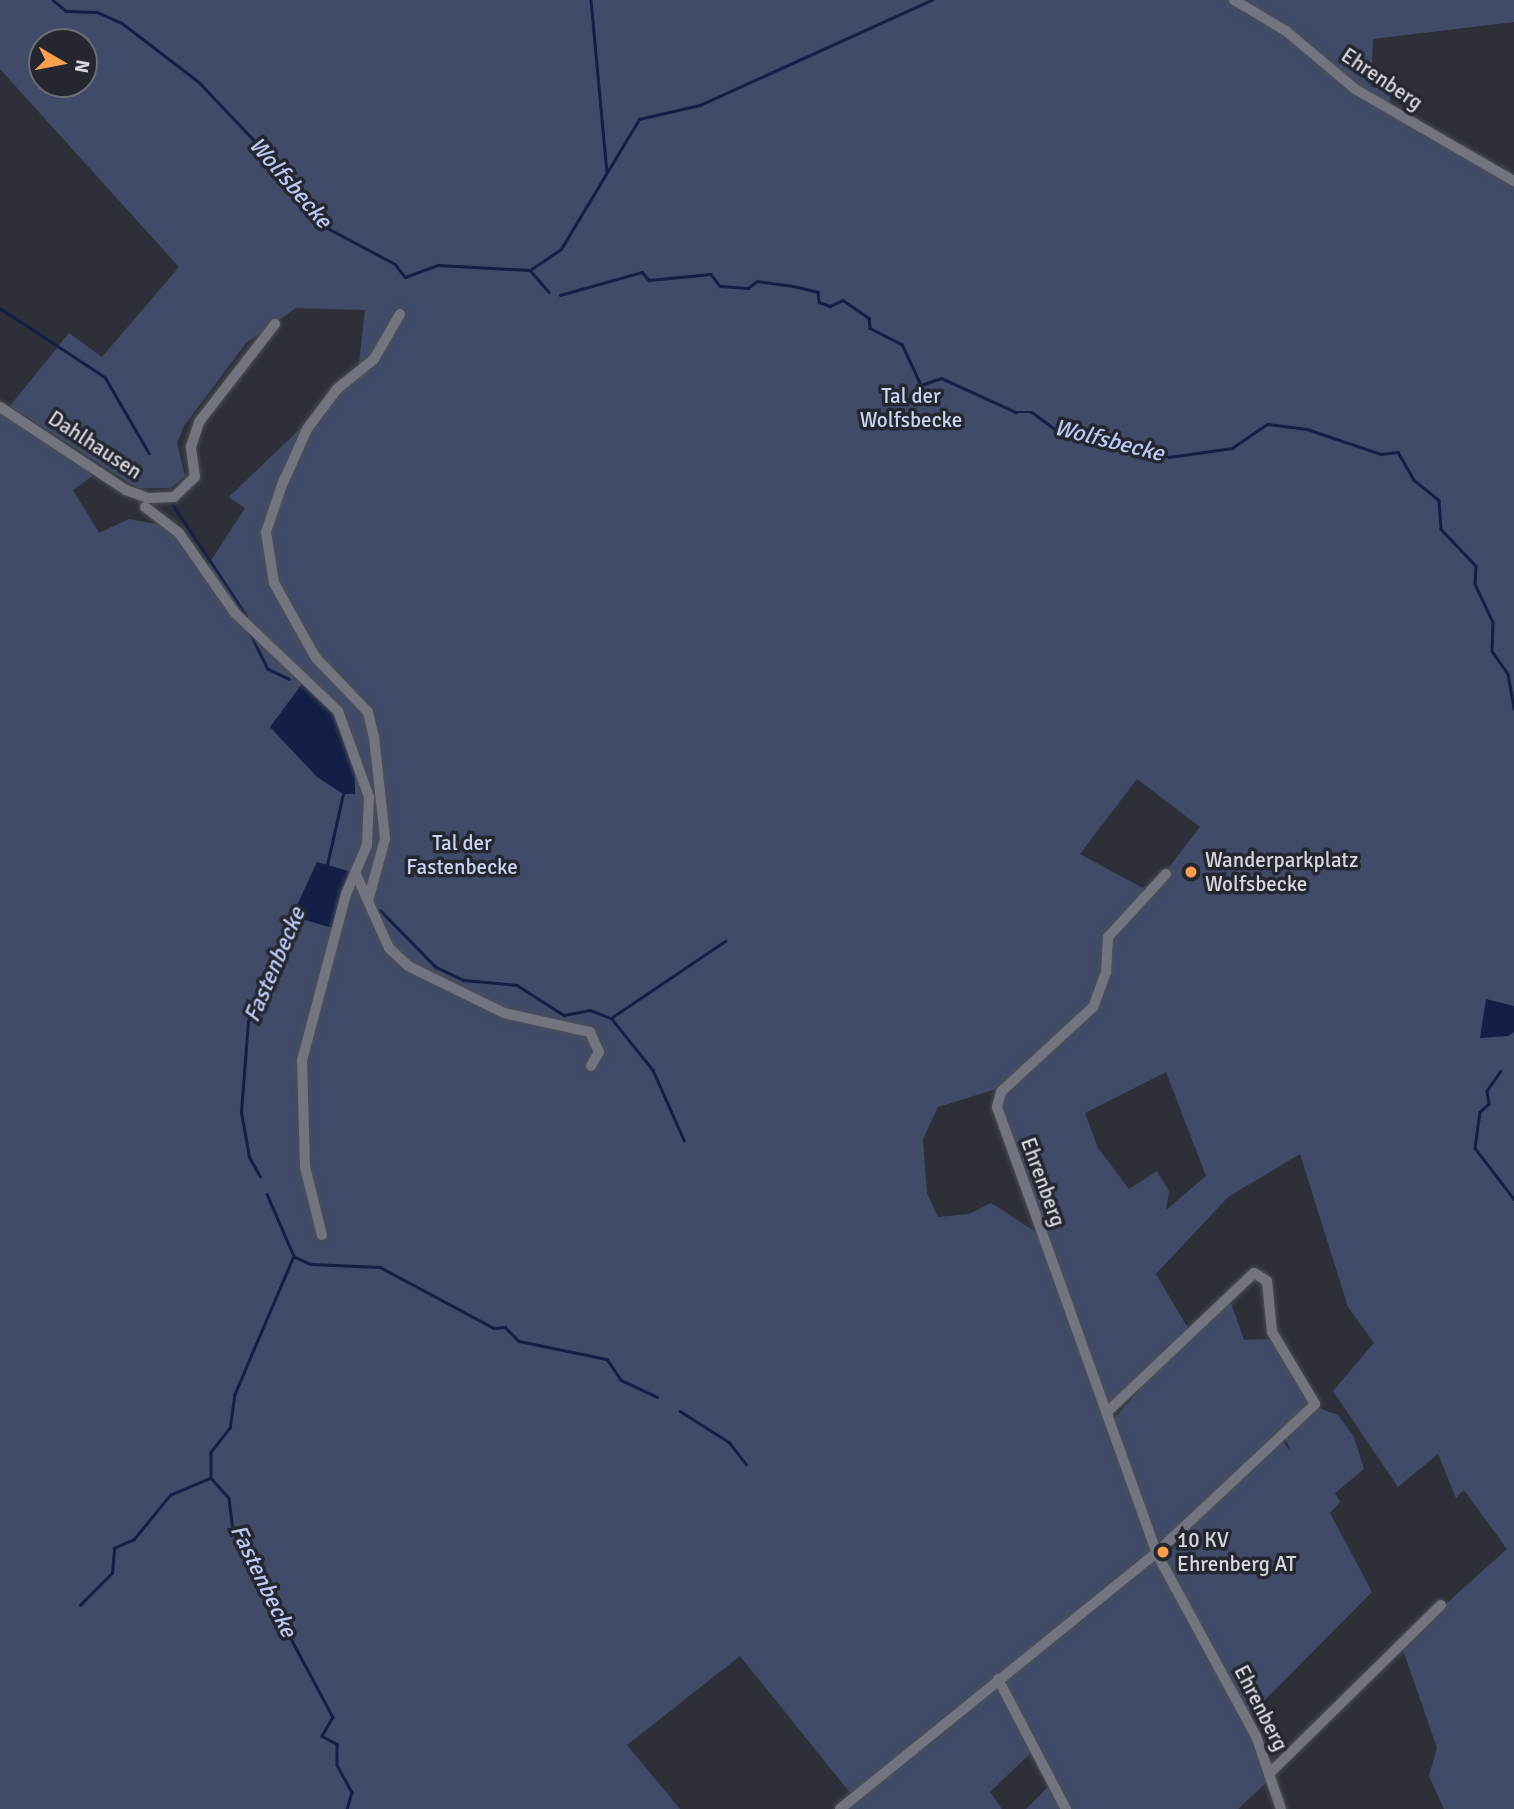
<!DOCTYPE html>
<style>
body{margin:0}
#map{position:relative;width:1514px;height:1809px;overflow:hidden;background:#2d3039;font-family:Signika,sans-serif}
div>[style]{position:absolute}
.green>*{inset:0;background:#414b69}
.water>*{inset:0;background:#141e46}
.stream>*{height:2.5px;margin:-1.25px;padding:0 1.25px;transform-origin:1.25px;border-radius:1.25px;background:#141e46}
.roads{filter:drop-shadow(0 0 2px #4c4e55) drop-shadow(0 0 2px #4c4e55)}
.minor>*{height:10px;margin:-5px;padding:0 5px;transform-origin:5px;border-radius:5px;background:#72757f}
.dots>*{width:19px;height:19px;translate:-50% -50%;box-sizing:border-box;border:4px solid #24272f;border-radius:50%}
span{translate:-50% -50%;white-space:nowrap;text-align:center;line-height:1.15;-webkit-text-stroke:7px #24272f;paint-order:stroke}
.street-label{font-size:21px;color:#d6d8de}
.park-label{font-size:21px;color:#cbd5f3}
.poi-label{font-size:21px;color:#d6d8de}
.left{translate:0 -50%;text-align:left}
.water-label{font-size:23px;color:#bbcaf6;font-style:italic}
.north{position:absolute;left:28px;top:28px;width:70px;height:70px;box-sizing:border-box;background:#24272f;border:2px solid #6b6e75;border-radius:50%;rotate:100deg;font-size:19px;font-weight:700;line-height:28px;text-align:center;color:#d6d8de}
.north::after{content:'';display:block;margin:auto;width:24px;height:32px;background:#f99f4d;clip-path:polygon(50% 0,100% 100%,50% 72%,0 100%)}
</style>
<div id="map">
<div class="green">
<div style="clip-path:polygon(evenodd,0 0,1514px 0,1514px 22px,1373px 39px,1371px 87px,1389px 90px,1392px 109px,1514px 182px,1514px 1809px,1444px 1809px,1429px 1776px,1437px 1748px,1401px 1644px,1507px 1549px,1464px 1490px,1456px 1498px,1438px 1454px,1398px 1487px,1333px 1391px,1374px 1343px,1348px 1307px,1300px 1154px,1228px 1197px,1156px 1274px,1189px 1330px,1108px 1416px,1156px 1553px,1243px 1712px,1270px 1779px,1238px 1809px,1026px 1809px,1054px 1781px,1037px 1747px,990px 1792px,1002px 1809px,843px 1809px,855px 1799px,740px 1656px,627px 1745px,680px 1809px,0 1809px,0 411px,94px 475px,73px 490px,99px 533px,129px 519px,166px 526px,206px 568px,245px 508px,229px 497px,358px 373px,365px 310px,296px 308px,246px 343px,184px 426px,177px 443px,185px 476px,171px 488px,137px 488px,10px 406px,69px 333px,102px 357px,179px 267px,0 69px,0 0,42px 42px,84px 42px,84px 84px,42px 84px,42px 42px,0 0,1137px 779px,1200px 827px,1150px 892px,1080px 854px,1137px 779px,0 0,1166px 1072px,1206px 1176px,1166px 1210px,1169px 1191px,1157px 1171px,1129px 1189px,1098px 1148px,1085px 1113px,1166px 1072px,0 0,1006px 1086px,1002px 1113px,1037px 1233px,991px 1203px,969px 1214px,938px 1217px,927px 1193px,923px 1139px,938px 1107px,1006px 1086px)"></div>
<div style="clip-path:polygon(1230px 1300px,1244px 1340px,1271px 1339px,1312px 1403px,1278px 1435px,1291px 1452px,1284px 1435px,1319px 1408px,1338px 1415px,1354px 1437px,1364px 1469px,1335px 1493px,1340px 1502px,1330px 1513px,1372px 1592px,1249px 1716px,1163px 1560px,1179px 1542px,1176px 1536px,1158px 1545px,1114px 1419px,1190px 1331px)"></div>
</div>
<div class="water">
<div style="clip-path:polygon(302px 684px,327px 704px,355px 744px,355px 794px,343px 794px,317px 777px,270px 727px)"></div>
<div style="clip-path:polygon(317px 862px,355px 873px,339px 930px,292px 916px)"></div>
<div style="clip-path:polygon(1486px 999px,1514px 1006px,1514px 1032px,1508px 1036px,1480px 1038px)"></div>
</div>
<div class="stream">
<div style="left:53px;top:0;width:17px;rotate:40deg"></div>
<div style="left:66px;top:11px;width:31px;rotate:2deg"></div>
<div style="left:97px;top:12px;width:27px;rotate:24deg"></div>
<div style="left:122px;top:23px;width:97px;rotate:37.5deg"></div>
<div style="left:199px;top:82px;width:127px;rotate:46.6deg"></div>
<div style="left:286px;top:174px;width:62px;rotate:54.8deg"></div>
<div style="left:322px;top:225px;width:83px;rotate:28.1deg"></div>
<div style="left:395px;top:264px;width:16px;rotate:52deg"></div>
<div style="left:405px;top:277px;width:35px;rotate:-20deg"></div>
<div style="left:438px;top:265px;width:92px;rotate:3.1deg"></div>
<div style="left:530px;top:270px;width:29px;rotate:49deg"></div>
<div style="left:591px;top:0;width:172px;rotate:84.7deg"></div>
<div style="left:530px;top:270px;width:37px;rotate:-34deg"></div>
<div style="left:561px;top:249px;width:152px;rotate:-59deg"></div>
<div style="left:639px;top:119px;width:63px;rotate:-12.9deg"></div>
<div style="left:700px;top:105px;width:255px;rotate:-24.4deg"></div>
<div style="left:560px;top:295px;width:85px;rotate:-15.7deg"></div>
<div style="left:642px;top:272px;width:11px;rotate:49deg"></div>
<div style="left:649px;top:280px;width:62px;rotate:-5.5deg"></div>
<div style="left:711px;top:274px;width:15px;rotate:53deg"></div>
<div style="left:720px;top:286px;width:28px;rotate:4deg"></div>
<div style="left:748px;top:288px;width:11px;rotate:-38deg"></div>
<div style="left:757px;top:281px;width:36px;rotate:8deg"></div>
<div style="left:793px;top:286px;width:26px;rotate:13deg"></div>
<div style="left:818px;top:292px;width:10px;rotate:84deg"></div>
<div style="left:819px;top:302px;width:12px;rotate:20deg"></div>
<div style="left:830px;top:306px;width:14px;rotate:-25deg"></div>
<div style="left:843px;top:300px;width:32px;rotate:35deg"></div>
<div style="left:869px;top:318px;width:10px;rotate:84deg"></div>
<div style="left:870px;top:328px;width:36px;rotate:27deg"></div>
<div style="left:902px;top:344px;width:45px;rotate:65.1deg"></div>
<div style="left:921px;top:385px;width:21px;rotate:-19deg"></div>
<div style="left:941px;top:378px;width:82px;rotate:24.4deg"></div>
<div style="left:1016px;top:412px;width:16px"></div>
<div style="left:1032px;top:412px;width:35px;rotate:37deg"></div>
<div style="left:1060px;top:433px;width:52px;rotate:6.6deg"></div>
<div style="left:1112px;top:439px;width:60px;rotate:17.5deg"></div>
<div style="left:1169px;top:457px;width:64px;rotate:-8.1deg"></div>
<div style="left:1232px;top:448px;width:42px;rotate:-34.4deg"></div>
<div style="left:1267px;top:424px;width:40px;rotate:7.1deg"></div>
<div style="left:1307px;top:429px;width:78px;rotate:18.7deg"></div>
<div style="left:1381px;top:454px;width:17px;rotate:-7deg"></div>
<div style="left:1398px;top:452px;width:32px;rotate:60deg"></div>
<div style="left:1414px;top:480px;width:32px;rotate:39deg"></div>
<div style="left:1439px;top:500px;width:29px;rotate:86deg"></div>
<div style="left:1441px;top:529px;width:51px;rotate:46.6deg"></div>
<div style="left:1476px;top:566px;width:18px;rotate:93deg"></div>
<div style="left:1475px;top:584px;width:42px;rotate:64.7deg"></div>
<div style="left:1493px;top:622px;width:29px;rotate:92deg"></div>
<div style="left:1492px;top:651px;width:28px;rotate:55deg"></div>
<div style="left:1508px;top:674px;width:35px;rotate:80deg"></div>
<div style="left:0;top:308px;width:126px;rotate:33.3deg"></div>
<div style="left:105px;top:377px;width:88px;rotate:59.9deg"></div>
<div style="left:171px;top:502px;width:136px;rotate:56.4deg"></div>
<div style="left:250px;top:633px;width:40px;rotate:63.4deg"></div>
<div style="left:268px;top:669px;width:23px;rotate:25deg"></div>
<div style="left:327px;top:865px;width:73px;rotate:-77.3deg"></div>
<div style="left:380px;top:910px;width:80px;rotate:45.5deg"></div>
<div style="left:436px;top:967px;width:31px;rotate:25deg"></div>
<div style="left:464px;top:980px;width:53px;rotate:5.4deg"></div>
<div style="left:517px;top:985px;width:56px;rotate:32.6deg"></div>
<div style="left:564px;top:1015px;width:26px;rotate:-11deg"></div>
<div style="left:590px;top:1010px;width:22px;rotate:21deg"></div>
<div style="left:611px;top:1018px;width:138px;rotate:-34deg"></div>
<div style="left:612px;top:1019px;width:65px;rotate:51.2deg"></div>
<div style="left:653px;top:1070px;width:77px;rotate:66.1deg"></div>
<div style="left:1501px;top:1071px;width:24px;rotate:125deg"></div>
<div style="left:1487px;top:1091px;width:13px;rotate:81deg"></div>
<div style="left:1489px;top:1104px;width:12px;rotate:138deg"></div>
<div style="left:1480px;top:1112px;width:36px;rotate:98deg"></div>
<div style="left:1475px;top:1148px;width:64px;rotate:52.6deg"></div>
<div style="left:260px;top:1177px;width:23px;rotate:-119deg"></div>
<div style="left:249px;top:1157px;width:46px;rotate:-100.1deg"></div>
<div style="left:241px;top:1112px;width:91px;rotate:-85.6deg"></div>
<div style="left:248px;top:1021px;width:68px;rotate:-60.8deg"></div>
<div style="left:281px;top:962px;width:49px;rotate:-76deg"></div>
<div style="left:267px;top:1194px;width:68px;rotate:66.5deg"></div>
<div style="left:294px;top:1256px;width:150px;rotate:113.1deg"></div>
<div style="left:235px;top:1394px;width:34px;rotate:98deg"></div>
<div style="left:230px;top:1428px;width:31px;rotate:128deg"></div>
<div style="left:211px;top:1452px;width:26px;rotate:90deg"></div>
<div style="left:211px;top:1478px;width:27px;rotate:48deg"></div>
<div style="left:229px;top:1498px;width:32px;rotate:83deg"></div>
<div style="left:233px;top:1530px;width:212px;rotate:61.9deg"></div>
<div style="left:333px;top:1717px;width:22px;rotate:120deg"></div>
<div style="left:322px;top:1736px;width:17px;rotate:28deg"></div>
<div style="left:337px;top:1744px;width:21px;rotate:90deg"></div>
<div style="left:337px;top:1765px;width:31px;rotate:61deg"></div>
<div style="left:352px;top:1792px;width:18px;rotate:106deg"></div>
<div style="left:295px;top:1257px;width:17px;rotate:24deg"></div>
<div style="left:311px;top:1264px;width:69px;rotate:2.5deg"></div>
<div style="left:380px;top:1267px;width:129px;rotate:28.2deg"></div>
<div style="left:494px;top:1328px;width:11px;rotate:-5deg"></div>
<div style="left:505px;top:1327px;width:20px;rotate:45deg"></div>
<div style="left:519px;top:1341px;width:90px;rotate:11.6deg"></div>
<div style="left:607px;top:1359px;width:25px;rotate:56deg"></div>
<div style="left:621px;top:1380px;width:40px;rotate:25deg"></div>
<div style="left:680px;top:1411px;width:58px;rotate:32.3deg"></div>
<div style="left:729px;top:1442px;width:28px;rotate:52deg"></div>
<div style="left:80px;top:1605px;width:45px;rotate:-45deg"></div>
<div style="left:112px;top:1573px;width:25px;rotate:-85deg"></div>
<div style="left:114px;top:1548px;width:22px;rotate:-24deg"></div>
<div style="left:134px;top:1539px;width:57px;rotate:-50.7deg"></div>
<div style="left:170px;top:1495px;width:43px;rotate:-23deg"></div>
</div>
<div class="roads">
<div class="minor">
<div style="left:1234px;top:0;width:61px;rotate:30.8deg"></div>
<div style="left:1286px;top:31px;width:90px;rotate:40deg"></div>
<div style="left:1355px;top:89px;width:184px;rotate:30.1deg"></div>
<div style="left:0;top:407px;width:151px;rotate:33.4deg"></div>
<div style="left:126px;top:490px;width:23px;rotate:20deg"></div>
<div style="left:148px;top:498px;width:26px;rotate:-2deg"></div>
<div style="left:174px;top:497px;width:29px;rotate:-44deg"></div>
<div style="left:195px;top:477px;width:30px;rotate:-98deg"></div>
<div style="left:191px;top:447px;width:26px;rotate:-72deg"></div>
<div style="left:199px;top:422px;width:124px;rotate:-52.2deg"></div>
<div style="left:284px;top:479px;width:56px;rotate:108.8deg"></div>
<div style="left:266px;top:532px;width:52px;rotate:81.1deg"></div>
<div style="left:274px;top:583px;width:86px;rotate:60.8deg"></div>
<div style="left:316px;top:658px;width:75px;rotate:46.1deg"></div>
<div style="left:368px;top:712px;width:26px;rotate:77deg"></div>
<div style="left:374px;top:737px;width:103px;rotate:83.8deg"></div>
<div style="left:385px;top:839px;width:60px;rotate:105.4deg"></div>
<div style="left:283px;top:483px;width:59px;rotate:-66deg"></div>
<div style="left:307px;top:429px;width:50px;rotate:-53.1deg"></div>
<div style="left:337px;top:389px;width:48px;rotate:-39deg"></div>
<div style="left:374px;top:359px;width:52px;rotate:-60deg"></div>
<div style="left:145px;top:507px;width:43px;rotate:37.4deg"></div>
<div style="left:179px;top:533px;width:98px;rotate:55deg"></div>
<div style="left:235px;top:613px;width:142px;rotate:43.6deg"></div>
<div style="left:338px;top:711px;width:91px;rotate:70.2deg"></div>
<div style="left:369px;top:797px;width:48px;rotate:92.4deg"></div>
<div style="left:367px;top:845px;width:53px;rotate:113.2deg"></div>
<div style="left:346px;top:894px;width:172px;rotate:104.8deg"></div>
<div style="left:302px;top:1060px;width:107px;rotate:88.4deg"></div>
<div style="left:305px;top:1167px;width:70px;rotate:76deg"></div>
<div style="left:355px;top:872px;width:83px;rotate:65.9deg"></div>
<div style="left:389px;top:948px;width:26px;rotate:43deg"></div>
<div style="left:408px;top:966px;width:107px;rotate:26.1deg"></div>
<div style="left:504px;top:1013px;width:88px;rotate:12.5deg"></div>
<div style="left:590px;top:1032px;width:22px;rotate:66deg"></div>
<div style="left:599px;top:1052px;width:16px;rotate:120deg"></div>
<div style="left:1166px;top:874px;width:86px;rotate:132.6deg"></div>
<div style="left:1108px;top:937px;width:35px;rotate:93deg"></div>
<div style="left:1106px;top:972px;width:37px;rotate:110deg"></div>
<div style="left:1093px;top:1007px;width:125px;rotate:137.3deg"></div>
<div style="left:1001px;top:1092px;width:16px;rotate:105deg"></div>
<div style="left:997px;top:1107px;width:473px;rotate:70.3deg"></div>
<div style="left:1156px;top:1552px;width:209px;rotate:61.5deg"></div>
<div style="left:1256px;top:1736px;width:77px;rotate:71.1deg"></div>
<div style="left:998px;top:1679px;width:147px;rotate:62.4deg"></div>
<div style="left:1272px;top:1771px;width:237px;rotate:-44.5deg"></div>
<div style="left:840px;top:1809px;width:407px;rotate:-39deg"></div>
<div style="left:1156px;top:1553px;width:218px;rotate:-43.1deg"></div>
<div style="left:1315px;top:1404px;width:84px;rotate:-120.8deg"></div>
<div style="left:1272px;top:1332px;width:51px;rotate:-95.6deg"></div>
<div style="left:1267px;top:1281px;width:15px;rotate:-148deg"></div>
<div style="left:1254px;top:1273px;width:202px;rotate:136.6deg"></div>
</div>
</div>
<div class="dots">
<div style="left:1191px;top:872px;background:#f99f4d"></div>
<div style="left:1163px;top:1552px;background:#f99f4d"></div>
</div>
<div class="street-label">
<span style="left:1382px;top:79px;rotate:34deg">Ehrenberg</span>
<span style="left:95px;top:445px;rotate:33deg">Dahlhausen</span>
<span style="left:1043px;top:1182px;rotate:70deg">Ehrenberg</span>
<span style="left:1261px;top:1708px;rotate:63deg">Ehrenberg</span>
</div>
<div class="park-label">
<span style="left:911px;top:408px">Tal der<br>Wolfsbecke</span>
<span style="left:462px;top:855px">Tal der<br>Fastenbecke</span>
</div>
<div class="poi-label">
<span class="left" style="left:1205px;top:872px">Wanderparkplatz<br>Wolfsbecke</span>
<span class="left" style="left:1177px;top:1552px">10 KV<br>Ehrenberg AT</span>
</div>
<div class="water-label">
<span style="left:290px;top:183px;rotate:49deg">Wolfsbecke</span>
<span style="left:1109px;top:441px;rotate:14deg">Wolfsbecke</span>
<span style="left:275px;top:965px;rotate:-67deg">Fastenbecke</span>
<span style="left:263px;top:1581px;rotate:64deg">Fastenbecke</span>
</div>
<div class="north">N</div>
</div>
